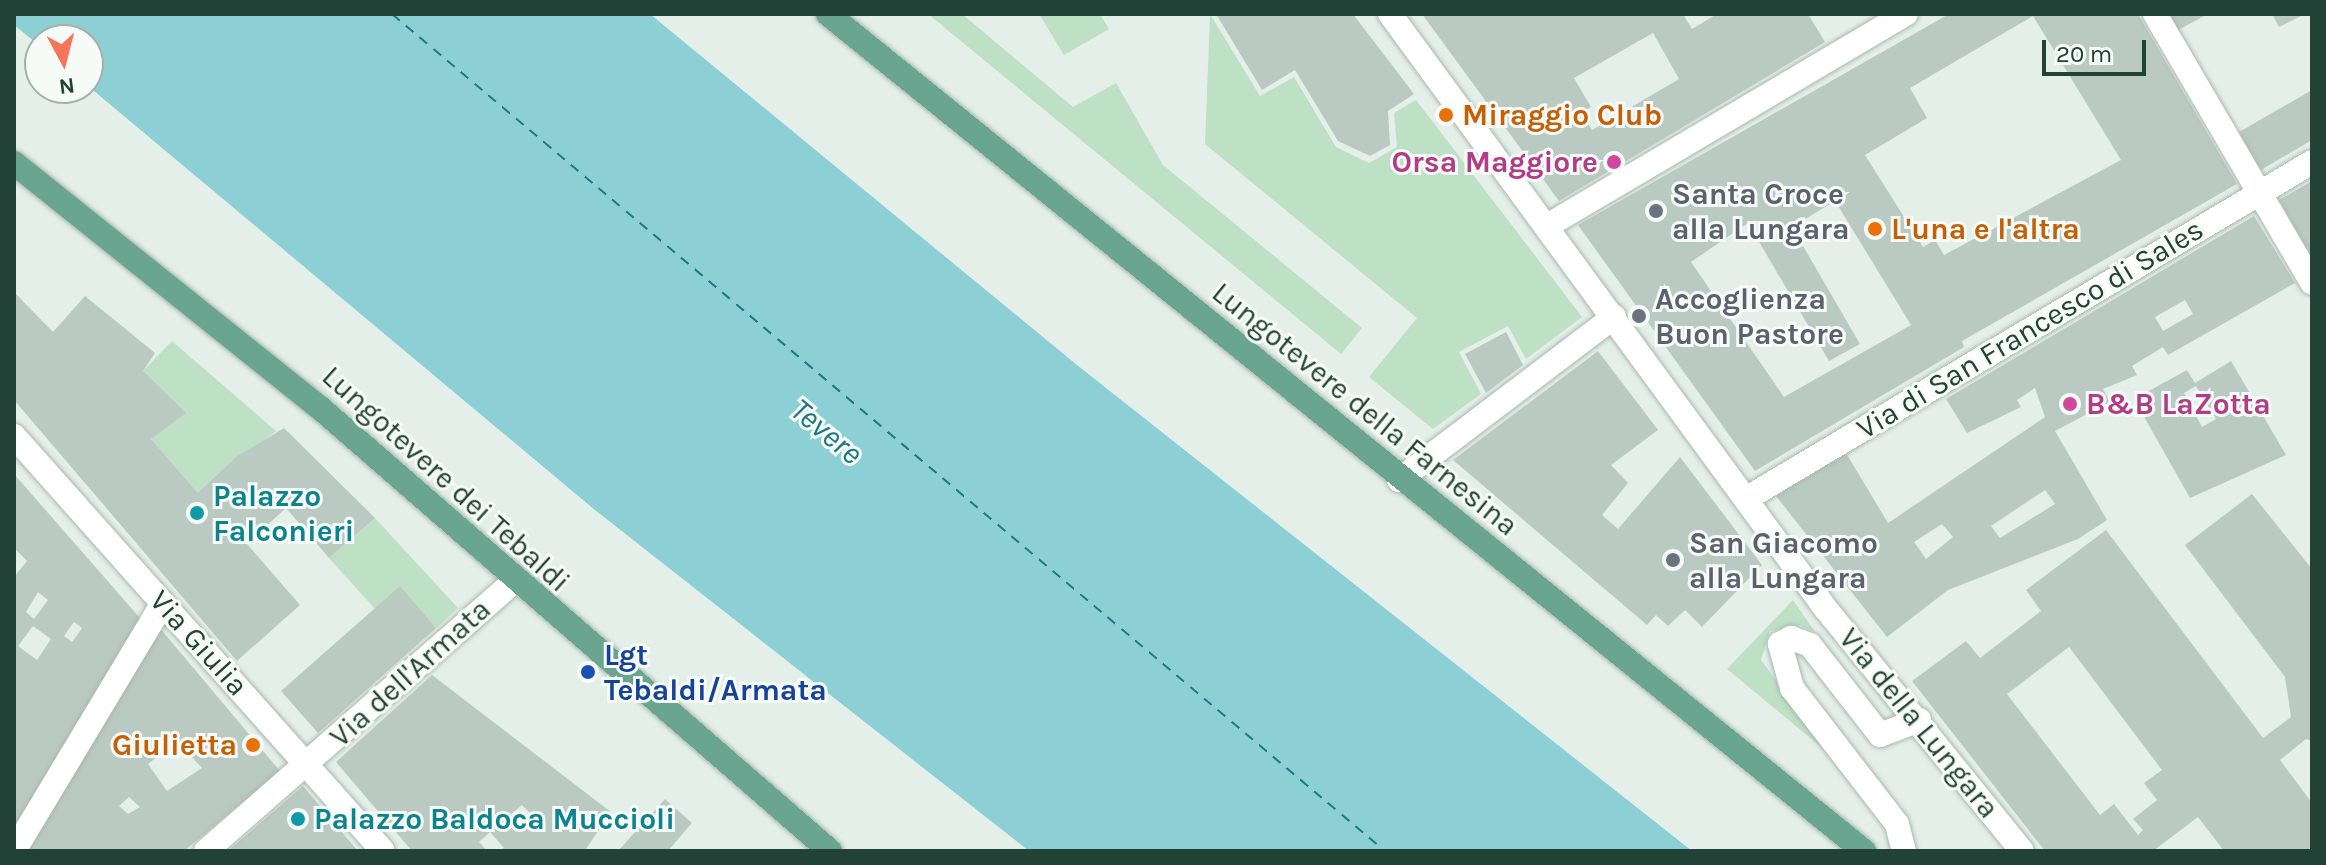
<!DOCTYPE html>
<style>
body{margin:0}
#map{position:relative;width:2326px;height:865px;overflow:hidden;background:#e5efea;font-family:Karla,sans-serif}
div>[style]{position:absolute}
.green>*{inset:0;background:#bee0c4}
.water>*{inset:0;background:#8cd0d5}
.ferry>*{height:2px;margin-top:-1px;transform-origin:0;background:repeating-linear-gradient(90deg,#1a7981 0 10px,transparent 0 18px)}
.building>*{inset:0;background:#bacac2}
.roads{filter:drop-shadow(0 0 2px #a7b8b1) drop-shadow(0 0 2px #a7b8b1)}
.minor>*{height:24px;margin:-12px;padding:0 12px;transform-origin:12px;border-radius:12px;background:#fff}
.major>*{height:24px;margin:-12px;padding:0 12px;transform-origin:12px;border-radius:12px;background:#69a590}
.dots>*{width:22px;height:22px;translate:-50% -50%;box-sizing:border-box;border:4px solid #f6fbf8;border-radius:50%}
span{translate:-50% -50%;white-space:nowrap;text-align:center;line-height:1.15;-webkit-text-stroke:6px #f6fbf8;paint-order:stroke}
.food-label{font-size:30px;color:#c56008;font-weight:700}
.left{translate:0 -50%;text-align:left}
.right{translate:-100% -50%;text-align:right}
.hotel-label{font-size:30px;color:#b23c85;font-weight:700}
.worship-label{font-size:30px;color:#5b616d;font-weight:700}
.street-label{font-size:30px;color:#234237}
.culture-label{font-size:30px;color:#0d838f;font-weight:700}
.transit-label{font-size:30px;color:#164399;font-weight:700}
.water-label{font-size:32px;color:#1a7981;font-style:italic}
.frame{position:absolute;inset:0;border:16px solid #234237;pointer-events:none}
.north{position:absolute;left:24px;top:24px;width:80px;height:80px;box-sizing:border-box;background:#f6fbf8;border:2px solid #a2b1ab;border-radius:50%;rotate:173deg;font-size:22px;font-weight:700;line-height:32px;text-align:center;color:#234237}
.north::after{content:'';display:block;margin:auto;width:28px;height:36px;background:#f6745c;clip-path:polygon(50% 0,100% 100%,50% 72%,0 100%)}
.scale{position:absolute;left:2042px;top:40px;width:104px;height:36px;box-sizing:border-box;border:4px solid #234237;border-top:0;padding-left:10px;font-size:24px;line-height:28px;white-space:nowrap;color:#234237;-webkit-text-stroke:6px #f6fbf8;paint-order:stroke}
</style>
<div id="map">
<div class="green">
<div style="clip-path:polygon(928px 14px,962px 14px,1073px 107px,1116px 83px,1163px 165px,1362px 328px,1341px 354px)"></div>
<div style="clip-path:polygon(1039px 14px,1100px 14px,1109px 29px,1064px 55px)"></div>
<div style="clip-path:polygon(1210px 14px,1260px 96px,1294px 77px,1336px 147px,1369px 163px,1397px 147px,1394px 113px,1416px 100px,1582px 317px,1526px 359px,1508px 326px,1459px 352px,1481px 394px,1433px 429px,1369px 377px,1417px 318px,1205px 144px)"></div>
<div style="clip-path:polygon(172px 341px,276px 431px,198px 493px,151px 439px,143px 371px)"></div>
<div style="clip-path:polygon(375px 518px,458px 608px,436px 628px,400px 587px,375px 609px,329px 558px)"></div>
<div style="clip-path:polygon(1793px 600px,1815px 632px,1800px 625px,1770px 631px,1761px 660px,1832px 756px,1727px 669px)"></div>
</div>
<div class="water">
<div style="clip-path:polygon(14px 14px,650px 14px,1077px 365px,1692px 851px,1029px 851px,595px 510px,88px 86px,88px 40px,40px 40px,40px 46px,14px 25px)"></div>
</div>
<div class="ferry">
<div style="left:392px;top:14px;width:1299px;rotate:40.13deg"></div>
</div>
<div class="building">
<div style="clip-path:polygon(1216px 14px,1353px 14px,1414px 94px,1388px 111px,1390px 145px,1370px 156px,1338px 141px,1295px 70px,1262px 90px)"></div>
<div style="clip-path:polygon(evenodd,1422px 14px,1683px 14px,1692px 29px,1717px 14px,1808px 14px,1825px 42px,1559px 201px,1422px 14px,1653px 33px,1679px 79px,1592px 130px,1581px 113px,1591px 107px,1574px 78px,1653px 33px)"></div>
<div style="clip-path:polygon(evenodd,1949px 14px,2138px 14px,2237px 184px,1962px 341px,1964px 347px,1755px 471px,1578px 225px,1949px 14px,2033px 16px,2121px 160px,1944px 255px,1935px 240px,1923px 247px,1865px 155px,1927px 118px,1910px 88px,2033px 16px,1949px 14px,1835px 201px,1911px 325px,1784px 397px,1691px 262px,1748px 223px,1829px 361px,1860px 344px,1792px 227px,1835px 201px)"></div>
<div style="clip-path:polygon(2169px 14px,2208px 14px,2178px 30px)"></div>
<div style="clip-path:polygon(2272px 14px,2305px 14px,2279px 27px)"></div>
<div style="clip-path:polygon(2312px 90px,2312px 140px,2261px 170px,2239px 132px)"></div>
<div style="clip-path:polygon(2312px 181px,2312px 258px,2279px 200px)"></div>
<div style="clip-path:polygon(evenodd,2254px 216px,2295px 283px,2168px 355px,2163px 347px,2132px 366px,2137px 375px,2103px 389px,2110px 402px,2055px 431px,2107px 520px,2078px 539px,1948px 590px,1887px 637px,1776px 496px,1846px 453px,1888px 523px,2045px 417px,2035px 388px,2017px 400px,2021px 407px,1967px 433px,1946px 399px,2254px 216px,2185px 300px,2193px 314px,2163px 331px,2155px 317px,2185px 300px,2254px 216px,2045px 490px,2055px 504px,2000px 538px,1991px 526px,2045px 490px,2254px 216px,1942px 524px,1953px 537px,1926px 559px,1914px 542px,1942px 524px)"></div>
<div style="clip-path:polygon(14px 292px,53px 332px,85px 296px,155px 353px,143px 371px,186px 413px,151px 439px,198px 493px,236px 457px,284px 428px,375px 518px,329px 558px,286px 508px,247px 544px,300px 605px,237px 661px,14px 400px)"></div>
<div style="clip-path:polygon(1506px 332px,1523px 365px,1486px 393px,1465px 354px)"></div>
<div style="clip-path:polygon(1598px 351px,1658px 430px,1611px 465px,1628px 483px,1602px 515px,1618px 529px,1680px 457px,1762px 565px,1702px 627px,1685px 610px,1668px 626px,1656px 615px,1647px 625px,1453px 460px)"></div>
<div style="clip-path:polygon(evenodd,2231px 361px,2286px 455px,2190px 498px,2134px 399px,2187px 370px,2195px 383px,2231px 361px,2196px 386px,2216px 419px,2202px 427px,2184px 393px,2196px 386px)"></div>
<div style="clip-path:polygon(evenodd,14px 474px,140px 618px,14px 828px,14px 577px,27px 561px,14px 548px,14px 474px,38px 592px,48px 600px,34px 619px,26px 612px,38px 592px,14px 474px,74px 622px,82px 628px,72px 642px,64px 636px,74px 622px,14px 474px,33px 626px,51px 639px,37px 660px,18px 646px,33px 626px)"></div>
<div style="clip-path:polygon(evenodd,2252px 494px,2312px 569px,2312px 741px,2306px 739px,2280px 760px,2312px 803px,2312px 851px,2224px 851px,2198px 817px,2153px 851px,2045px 851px,1912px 681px,1966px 641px,1980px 658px,2041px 611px,2026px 590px,2106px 530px,2263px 738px,2291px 717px,2285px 677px,2185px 545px,2252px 494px,2069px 647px,2162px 770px,2144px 783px,2157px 800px,2133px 819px,2143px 830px,2138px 835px,2114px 804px,2100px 815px,2007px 694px,2069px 647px)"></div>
<div style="clip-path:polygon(400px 586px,436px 628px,318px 733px,281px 691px)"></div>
<div style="clip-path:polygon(evenodd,159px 627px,280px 771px,184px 851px,28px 851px,159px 627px,177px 741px,202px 768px,167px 791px,148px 764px,177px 741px,159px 627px,129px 797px,140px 807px,128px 814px,119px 806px,129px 797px)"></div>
<div style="clip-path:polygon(evenodd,432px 675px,611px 812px,586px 849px,500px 851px,504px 848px,490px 832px,479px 842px,487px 851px,412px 851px,336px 762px,432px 675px,522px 805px,534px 817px,524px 829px,511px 814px,522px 805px)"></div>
<div style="clip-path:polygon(303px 786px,358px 851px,228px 851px)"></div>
<div style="clip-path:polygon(665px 799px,692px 823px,668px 851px,618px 851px)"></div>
</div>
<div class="roads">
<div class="minor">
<div style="left:1390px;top:14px;width:738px;rotate:53.77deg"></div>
<div style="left:1826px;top:609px;width:311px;rotate:51deg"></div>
<div style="left:2155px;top:14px;width:311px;rotate:59.7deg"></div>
<div style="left:1547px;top:226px;width:417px;rotate:-30.6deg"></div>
<div style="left:14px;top:436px;width:555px;rotate:48.36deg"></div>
<div style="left:1399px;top:480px;width:270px;rotate:-37.2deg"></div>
<div style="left:1749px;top:497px;width:655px;rotate:-30.75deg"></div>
<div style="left:14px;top:851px;width:289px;rotate:-59deg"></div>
<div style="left:206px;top:851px;width:408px;rotate:-41.2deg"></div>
<div style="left:1904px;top:851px;width:28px;rotate:-105deg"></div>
<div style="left:1897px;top:824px;width:172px;rotate:-127.7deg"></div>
<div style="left:1792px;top:688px;width:46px;rotate:-105.3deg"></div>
<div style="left:1780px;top:644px;width:13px;rotate:-29deg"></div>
<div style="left:1791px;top:638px;width:20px;rotate:20deg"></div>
<div style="left:1810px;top:645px;width:114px;rotate:52.1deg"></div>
<div style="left:1880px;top:735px;width:42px;rotate:-21deg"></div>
</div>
<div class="major">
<div style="left:828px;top:14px;width:1332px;rotate:38.94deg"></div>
<div style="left:14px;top:163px;width:391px;rotate:38.7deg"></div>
<div style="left:319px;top:407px;width:677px;rotate:40.99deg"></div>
</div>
</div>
<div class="dots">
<div style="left:1446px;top:115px;background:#e8710a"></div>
<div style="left:1614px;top:162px;background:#d1479c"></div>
<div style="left:1656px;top:211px;background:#6b7280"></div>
<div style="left:1875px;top:229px;background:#e8710a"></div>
<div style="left:1639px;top:316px;background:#6b7280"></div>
<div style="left:2070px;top:404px;background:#d1479c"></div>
<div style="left:197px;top:513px;background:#0f9aa8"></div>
<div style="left:1673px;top:560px;background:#6b7280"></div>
<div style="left:588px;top:672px;background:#1a4fb4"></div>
<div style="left:253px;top:745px;background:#e8710a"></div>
<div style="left:298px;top:819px;background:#0f9aa8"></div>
</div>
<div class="food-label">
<span class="left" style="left:1462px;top:115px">Miraggio Club</span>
<span class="left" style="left:1891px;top:229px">L'una e l'altra</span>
<span class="right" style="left:237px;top:745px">Giulietta</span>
</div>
<div class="hotel-label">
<span class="right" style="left:1598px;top:162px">Orsa Maggiore</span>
<span class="left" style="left:2086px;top:404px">B&amp;B LaZotta</span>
</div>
<div class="worship-label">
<span class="left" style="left:1672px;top:211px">Santa Croce<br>alla Lungara</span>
<span class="left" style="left:1655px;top:316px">Accoglienza<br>Buon Pastore</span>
<span class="left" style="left:1689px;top:560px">San Giacomo<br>alla Lungara</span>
</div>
<div class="street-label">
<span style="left:2030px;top:329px;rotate:-31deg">Via di San Francesco di Sales</span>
<span style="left:1365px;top:409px;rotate:39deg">Lungotevere della Farnesina</span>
<span style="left:446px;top:479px;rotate:42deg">Lungotevere dei Tebaldi</span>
<span style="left:199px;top:643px;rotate:48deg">Via Giulia</span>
<span style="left:410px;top:673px;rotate:-42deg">Via dell'Armata</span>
<span style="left:1919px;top:723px;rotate:51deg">Via della Lungara</span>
</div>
<div class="culture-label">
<span class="left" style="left:213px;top:513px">Palazzo<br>Falconieri</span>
<span class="left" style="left:314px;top:819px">Palazzo Baldoca Muccioli</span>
</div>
<div class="transit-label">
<span class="left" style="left:604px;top:672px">Lgt<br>Tebaldi/Armata</span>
</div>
<div class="water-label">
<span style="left:826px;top:432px;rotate:40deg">Tevere</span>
</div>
<div class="frame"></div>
<div class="north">N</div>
<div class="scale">20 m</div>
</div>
